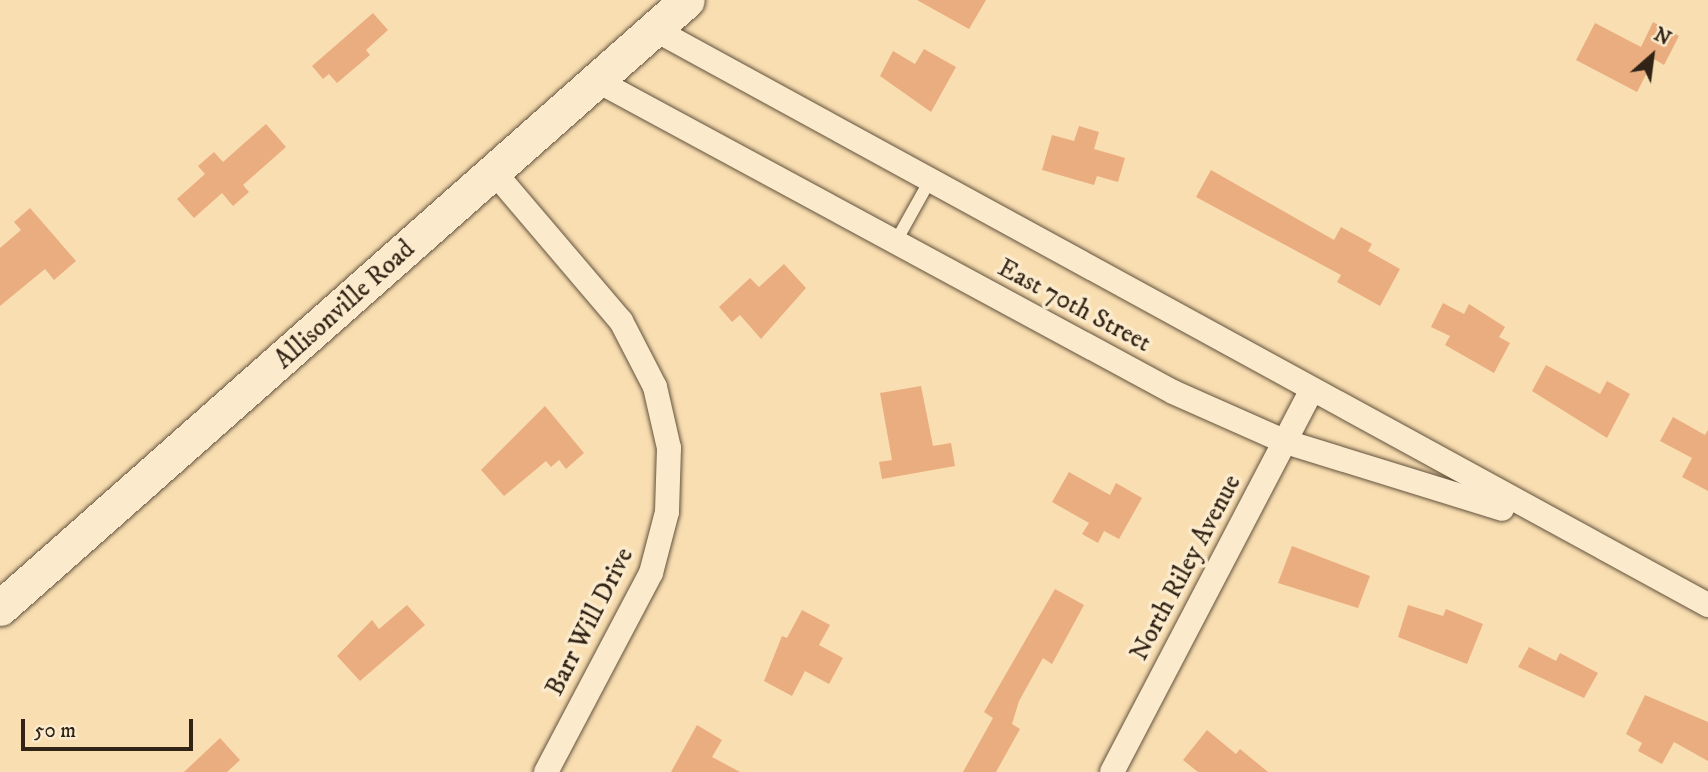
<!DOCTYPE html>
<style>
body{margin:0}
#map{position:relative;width:1708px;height:772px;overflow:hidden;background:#f9deb1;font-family:"IM FELL DW Pica",serif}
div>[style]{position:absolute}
.building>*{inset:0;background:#eaad80}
.roads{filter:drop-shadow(0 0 2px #63523d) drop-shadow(0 0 2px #63523d)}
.service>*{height:12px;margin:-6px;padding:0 6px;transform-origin:6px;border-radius:6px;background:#fbeacc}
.minor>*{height:24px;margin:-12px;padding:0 12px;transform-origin:12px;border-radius:12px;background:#fbeacc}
.secondary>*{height:35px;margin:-17.5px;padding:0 17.5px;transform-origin:17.5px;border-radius:17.5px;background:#fbeacc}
span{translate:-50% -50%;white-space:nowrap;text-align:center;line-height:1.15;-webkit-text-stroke:7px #fbeacc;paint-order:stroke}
.street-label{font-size:26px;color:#312416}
.north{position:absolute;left:1617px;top:21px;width:70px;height:70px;-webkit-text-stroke:5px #fbeacc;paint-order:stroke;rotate:28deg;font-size:19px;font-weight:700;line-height:28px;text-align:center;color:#312416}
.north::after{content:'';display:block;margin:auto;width:24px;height:32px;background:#312416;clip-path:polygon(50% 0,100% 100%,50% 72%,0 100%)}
.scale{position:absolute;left:21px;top:719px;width:172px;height:32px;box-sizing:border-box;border:4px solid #312416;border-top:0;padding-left:9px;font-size:21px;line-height:24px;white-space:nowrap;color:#312416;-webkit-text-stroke:5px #fbeacc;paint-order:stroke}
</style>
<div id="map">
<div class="building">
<div style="clip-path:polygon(917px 0,986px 0,969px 29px)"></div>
<div style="clip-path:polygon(373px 13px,388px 30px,366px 50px,370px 55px,337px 83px,329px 74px,323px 79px,312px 66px)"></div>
<div style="clip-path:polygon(1653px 22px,1679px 36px,1664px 65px,1654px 59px,1637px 92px,1576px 60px,1595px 23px,1641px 47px)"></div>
<div style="clip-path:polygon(924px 49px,956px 67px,931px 112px,880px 76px,893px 51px,915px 64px)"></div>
<div style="clip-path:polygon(266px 124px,286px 147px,243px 185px,249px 192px,233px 206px,222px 193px,194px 218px,177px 199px,205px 174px,198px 166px,214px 152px,223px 162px)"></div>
<div style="clip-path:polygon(1079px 126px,1099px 132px,1094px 149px,1125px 158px,1118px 182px,1097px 176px,1094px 185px,1042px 170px,1052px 135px,1074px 141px)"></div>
<div style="clip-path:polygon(1211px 170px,1334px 240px,1341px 227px,1372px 244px,1368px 251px,1400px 269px,1380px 306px,1337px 282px,1341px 275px,1196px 197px)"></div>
<div style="clip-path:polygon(30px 208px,76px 261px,54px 280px,45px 269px,0 306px,0 248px,21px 230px,14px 222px)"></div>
<div style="clip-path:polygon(784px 264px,806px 288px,761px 339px,740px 315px,732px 322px,719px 307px,750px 278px,759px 287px)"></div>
<div style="clip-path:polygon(1443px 303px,1464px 314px,1469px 304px,1505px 327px,1499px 337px,1510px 343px,1494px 373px,1445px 345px,1450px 336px,1431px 327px)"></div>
<div style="clip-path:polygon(1546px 365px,1600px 394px,1607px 381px,1630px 394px,1607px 438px,1532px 391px)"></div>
<div style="clip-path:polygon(921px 386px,933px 446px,951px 443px,955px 466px,882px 479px,879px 462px,892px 460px,880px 393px)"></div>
<div style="clip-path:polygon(545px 406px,584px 453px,566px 469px,559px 460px,551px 467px,546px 461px,504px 496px,481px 470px)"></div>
<div style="clip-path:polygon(1673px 417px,1705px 435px,1708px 430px,1708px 491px,1682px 477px,1692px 458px,1660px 441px)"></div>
<div style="clip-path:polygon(1069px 472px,1110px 495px,1116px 483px,1142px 498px,1119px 539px,1104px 531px,1098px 543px,1082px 534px,1089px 523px,1052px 502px)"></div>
<div style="clip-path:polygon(1292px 546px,1370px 576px,1358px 608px,1278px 583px)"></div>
<div style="clip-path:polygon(1055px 589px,1084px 605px,1052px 664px,1043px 658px,1019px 701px,1012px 724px,1020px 729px,996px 772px,963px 772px,993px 718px,984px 712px)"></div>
<div style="clip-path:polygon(407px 605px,425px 625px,360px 681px,337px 656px,372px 620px,379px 629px)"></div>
<div style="clip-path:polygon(1408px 605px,1443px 616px,1446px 609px,1483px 624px,1467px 664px,1398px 637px)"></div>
<div style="clip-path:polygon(802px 610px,830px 625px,819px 645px,843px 658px,829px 684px,805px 671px,792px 696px,764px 681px,782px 636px,787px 638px)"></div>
<div style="clip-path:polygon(1529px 647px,1556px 661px,1560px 653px,1598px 673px,1584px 698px,1518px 667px)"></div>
<div style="clip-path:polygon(1645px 695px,1708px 722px,1708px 761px,1674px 742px,1662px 764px,1638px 751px,1642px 743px,1626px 734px)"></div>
<div style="clip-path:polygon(697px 725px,722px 740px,712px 757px,740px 772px,671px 772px)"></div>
<div style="clip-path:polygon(1207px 730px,1236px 754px,1240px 749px,1268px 772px,1198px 772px,1183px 760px)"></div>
<div style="clip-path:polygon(220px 738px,240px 760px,227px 772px,184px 772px)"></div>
</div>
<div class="roads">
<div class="service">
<div style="left:895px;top:243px;width:72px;rotate:-60.9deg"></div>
</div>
<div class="minor">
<div style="left:654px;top:29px;width:1201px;rotate:28.66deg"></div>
<div style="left:596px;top:80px;width:656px;rotate:28.4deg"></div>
<div style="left:1173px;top:392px;width:124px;rotate:23.9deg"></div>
<div style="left:1286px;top:442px;width:226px;rotate:17.2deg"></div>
<div style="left:494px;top:172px;width:196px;rotate:49.6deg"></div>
<div style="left:621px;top:321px;width:74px;rotate:62.7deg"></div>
<div style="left:655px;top:387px;width:63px;rotate:77.1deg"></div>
<div style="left:669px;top:448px;width:64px;rotate:91.8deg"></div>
<div style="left:667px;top:512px;width:63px;rotate:104.7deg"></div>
<div style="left:651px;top:573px;width:225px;rotate:117.8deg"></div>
<div style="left:1112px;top:772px;width:431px;rotate:-62.4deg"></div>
</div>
<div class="secondary">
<div style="left:0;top:608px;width:917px;rotate:-41.51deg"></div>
</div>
</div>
<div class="street-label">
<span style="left:345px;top:305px;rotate:-42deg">Allisonville Road</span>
<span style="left:1074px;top:306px;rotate:28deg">East 70th Street</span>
<span style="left:1186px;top:568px;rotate:-62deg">North Riley Avenue</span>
<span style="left:590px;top:622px;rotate:-63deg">Barr Will Drive</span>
</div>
<div class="north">N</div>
<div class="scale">50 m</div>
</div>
